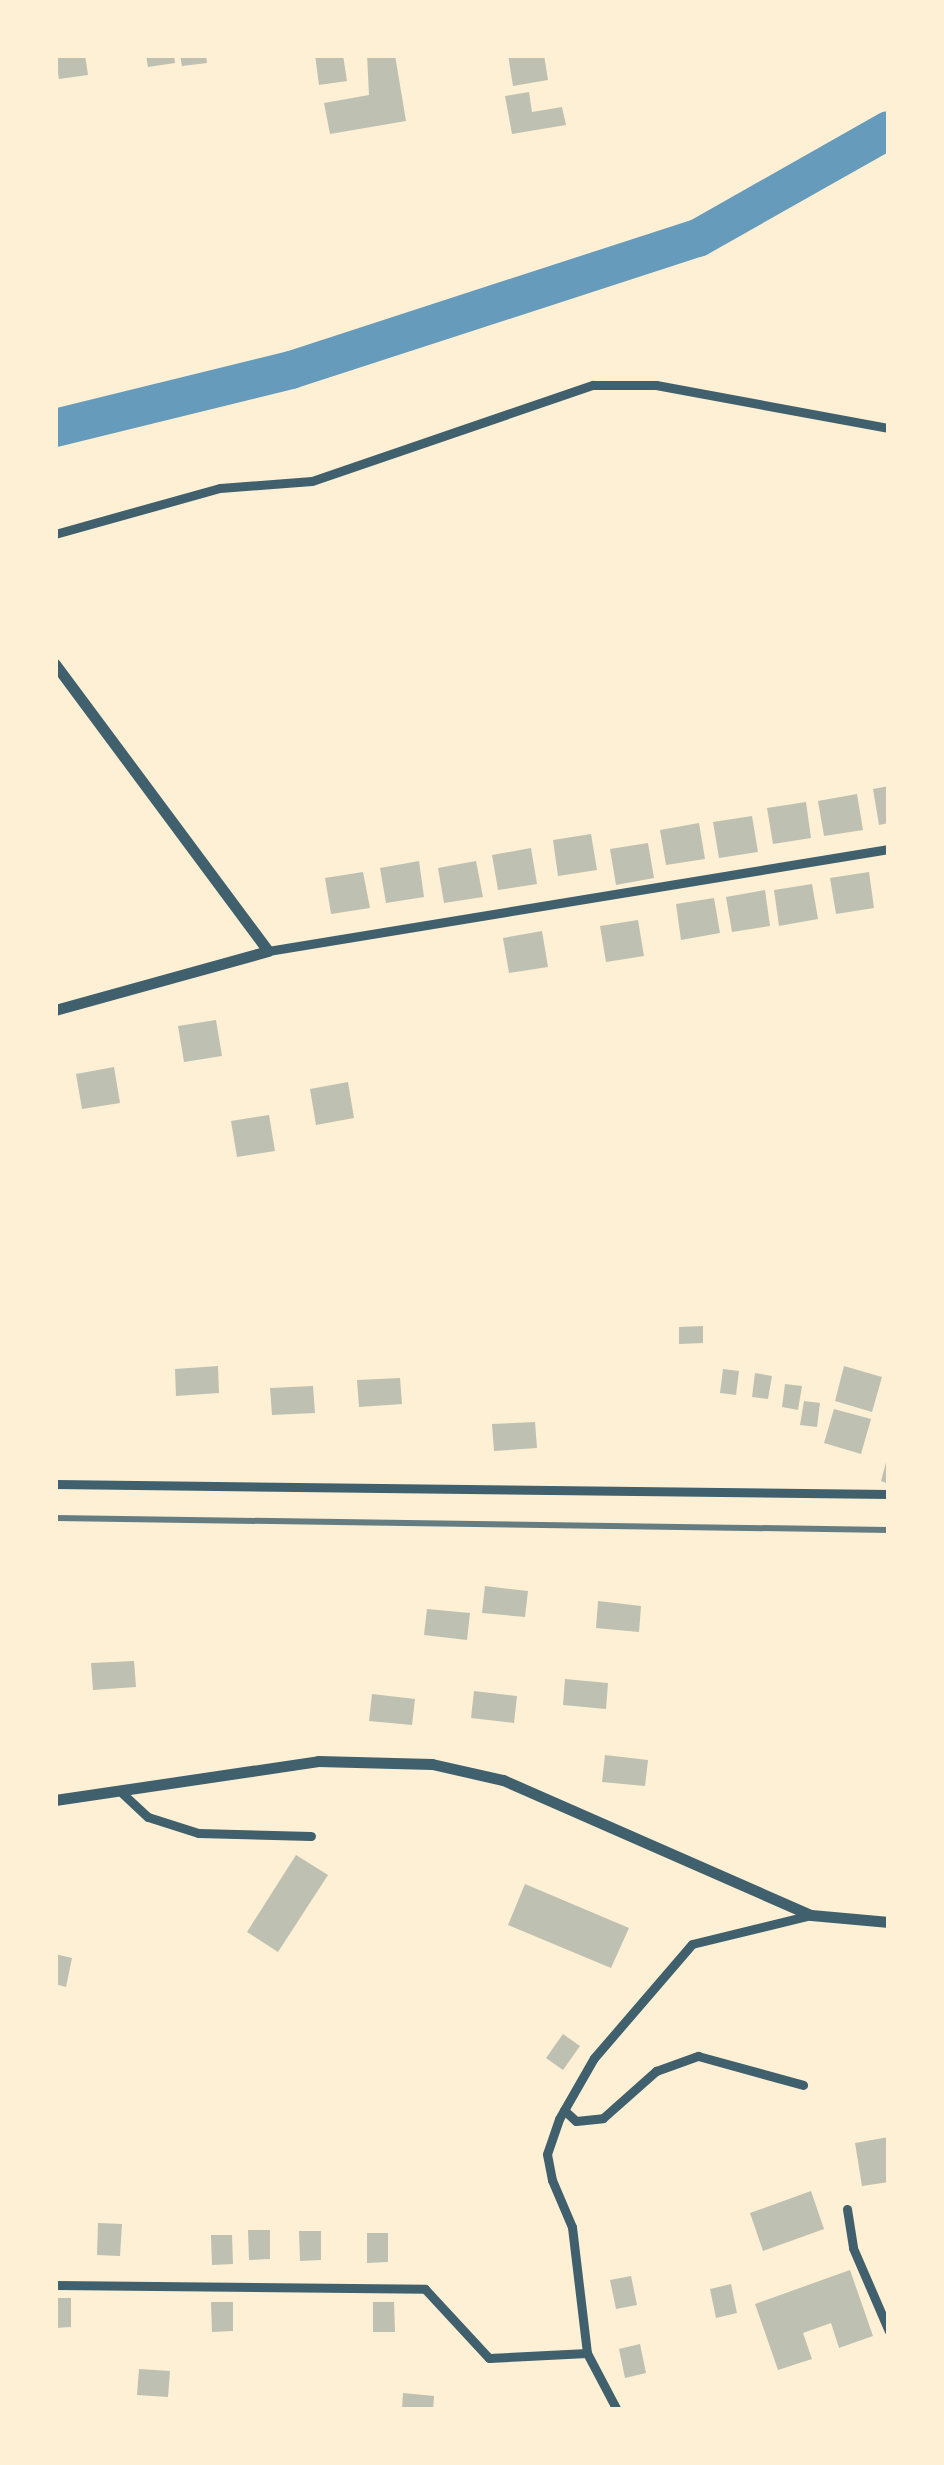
<!DOCTYPE html>
<style>
body{margin:0}
#map{position:relative;width:944px;height:2465px;overflow:hidden;background:#fdf0d5;font-family:Montserrat,sans-serif}
div>[style]{position:absolute}
.river>*{height:38px;margin:-19px;padding:0 19px;transform-origin:19px;border-radius:19px;background:#669bbc}
.building>*{inset:0;background:#bec0b2}
.minor>*{height:9px;margin:-4.5px;padding:0 4.5px;transform-origin:4.5px;border-radius:4.5px;background:#3f606c}
.tertiary>*{height:11px;margin:-5.5px;padding:0 5.5px;transform-origin:5.5px;border-radius:5.5px;background:#3f606c}
.rail>*{height:6px;margin:-3px;padding:0 3px;transform-origin:3px;border-radius:3px;background:#657d81}
span{translate:-50% -50%;white-space:nowrap;text-align:center;line-height:1.15;-webkit-text-stroke:8px #fdf0d5;paint-order:stroke}
.frame{position:absolute;inset:0;border:58px solid #fdf0d5;pointer-events:none}
</style>
<div id="map">
<div class="river">
<div style="left:55px;top:428px;width:243px;rotate:-13.8deg"></div>
<div style="left:291px;top:370px;width:428px;rotate:-18deg"></div>
<div style="left:698px;top:238px;width:219px;rotate:-29.5deg"></div>
</div>
<div class="building">
<div style="clip-path:polygon(55px 55px,85px 55px,88px 75px,59px 79px)"></div>
<div style="clip-path:polygon(146px 55px,174px 55px,175px 63px,148px 67px)"></div>
<div style="clip-path:polygon(180px 55px,206px 55px,207px 63px,182px 66px)"></div>
<div style="clip-path:polygon(315px 55px,343px 55px,347px 81px,319px 85px)"></div>
<div style="clip-path:polygon(367px 55px,395px 55px,406px 121px,330px 134px,324px 103px,369px 95px)"></div>
<div style="clip-path:polygon(508px 55px,544px 55px,548px 80px,513px 86px)"></div>
<div style="clip-path:polygon(529px 92px,532px 112px,562px 107px,566px 125px,512px 134px,505px 96px)"></div>
<div style="clip-path:polygon(889px 786px,889px 823px,879px 825px,873px 789px)"></div>
<div style="clip-path:polygon(857px 794px,863px 830px,824px 836px,818px 801px)"></div>
<div style="clip-path:polygon(806px 802px,811px 838px,773px 844px,767px 808px)"></div>
<div style="clip-path:polygon(752px 816px,758px 852px,719px 858px,713px 822px)"></div>
<div style="clip-path:polygon(699px 823px,705px 859px,666px 865px,660px 830px)"></div>
<div style="clip-path:polygon(591px 834px,597px 870px,558px 876px,553px 840px)"></div>
<div style="clip-path:polygon(648px 843px,654px 878px,616px 885px,610px 849px)"></div>
<div style="clip-path:polygon(531px 848px,537px 884px,498px 890px,492px 855px)"></div>
<div style="clip-path:polygon(419px 861px,424px 897px,386px 903px,380px 868px)"></div>
<div style="clip-path:polygon(476px 861px,483px 897px,444px 903px,438px 868px)"></div>
<div style="clip-path:polygon(363px 872px,370px 908px,331px 914px,325px 878px)"></div>
<div style="clip-path:polygon(869px 872px,874px 908px,836px 914px,830px 878px)"></div>
<div style="clip-path:polygon(812px 884px,818px 919px,779px 926px,774px 890px)"></div>
<div style="clip-path:polygon(765px 890px,770px 926px,732px 932px,726px 897px)"></div>
<div style="clip-path:polygon(714px 898px,720px 933px,681px 940px,676px 904px)"></div>
<div style="clip-path:polygon(638px 920px,644px 956px,606px 962px,600px 926px)"></div>
<div style="clip-path:polygon(542px 931px,548px 967px,509px 973px,503px 938px)"></div>
<div style="clip-path:polygon(216px 1020px,222px 1056px,184px 1062px,178px 1026px)"></div>
<div style="clip-path:polygon(114px 1067px,120px 1103px,82px 1109px,76px 1074px)"></div>
<div style="clip-path:polygon(348px 1082px,354px 1118px,316px 1125px,310px 1089px)"></div>
<div style="clip-path:polygon(269px 1115px,275px 1151px,237px 1157px,231px 1121px)"></div>
<div style="clip-path:polygon(703px 1326px,703px 1343px,679px 1344px,679px 1327px)"></div>
<div style="clip-path:polygon(218px 1366px,219px 1393px,176px 1396px,175px 1369px)"></div>
<div style="clip-path:polygon(844px 1366px,882px 1377px,872px 1412px,835px 1401px)"></div>
<div style="clip-path:polygon(723px 1369px,739px 1371px,736px 1395px,720px 1393px)"></div>
<div style="clip-path:polygon(755px 1373px,772px 1376px,768px 1399px,752px 1397px)"></div>
<div style="clip-path:polygon(400px 1378px,402px 1404px,359px 1407px,357px 1380px)"></div>
<div style="clip-path:polygon(785px 1384px,802px 1386px,798px 1410px,782px 1407px)"></div>
<div style="clip-path:polygon(313px 1386px,315px 1413px,272px 1415px,270px 1388px)"></div>
<div style="clip-path:polygon(804px 1401px,820px 1403px,817px 1427px,800px 1425px)"></div>
<div style="clip-path:polygon(834px 1409px,871px 1419px,861px 1454px,824px 1443px)"></div>
<div style="clip-path:polygon(535px 1422px,537px 1448px,494px 1451px,492px 1424px)"></div>
<div style="clip-path:polygon(888px 1455px,889px 1456px,889px 1484px,881px 1481px)"></div>
<div style="clip-path:polygon(485px 1586px,528px 1591px,525px 1617px,482px 1613px)"></div>
<div style="clip-path:polygon(598px 1601px,641px 1606px,639px 1632px,596px 1628px)"></div>
<div style="clip-path:polygon(427px 1609px,470px 1613px,467px 1640px,424px 1635px)"></div>
<div style="clip-path:polygon(134px 1661px,136px 1687px,93px 1690px,91px 1663px)"></div>
<div style="clip-path:polygon(565px 1679px,608px 1683px,606px 1709px,563px 1705px)"></div>
<div style="clip-path:polygon(474px 1691px,517px 1696px,514px 1723px,471px 1718px)"></div>
<div style="clip-path:polygon(372px 1694px,415px 1699px,412px 1725px,369px 1721px)"></div>
<div style="clip-path:polygon(605px 1755px,648px 1760px,645px 1786px,602px 1782px)"></div>
<div style="clip-path:polygon(296px 1855px,328px 1875px,278px 1952px,247px 1932px)"></div>
<div style="clip-path:polygon(525px 1884px,629px 1928px,611px 1968px,508px 1925px)"></div>
<div style="clip-path:polygon(55px 1954px,72px 1958px,66px 1987px,55px 1984px)"></div>
<div style="clip-path:polygon(563px 2034px,580px 2046px,563px 2070px,546px 2058px)"></div>
<div style="clip-path:polygon(889px 2137px,889px 2182px,862px 2186px,855px 2143px)"></div>
<div style="clip-path:polygon(811px 2191px,824px 2229px,763px 2251px,750px 2213px)"></div>
<div style="clip-path:polygon(98px 2223px,122px 2224px,120px 2256px,97px 2255px)"></div>
<div style="clip-path:polygon(248px 2230px,270px 2230px,270px 2259px,249px 2260px)"></div>
<div style="clip-path:polygon(299px 2231px,321px 2231px,321px 2260px,300px 2261px)"></div>
<div style="clip-path:polygon(367px 2233px,388px 2233px,388px 2262px,367px 2263px)"></div>
<div style="clip-path:polygon(211px 2235px,232px 2235px,233px 2264px,212px 2265px)"></div>
<div style="clip-path:polygon(850px 2270px,873px 2336px,839px 2348px,831px 2323px,803px 2333px,812px 2359px,778px 2370px,755px 2304px)"></div>
<div style="clip-path:polygon(631px 2276px,637px 2305px,616px 2309px,610px 2280px)"></div>
<div style="clip-path:polygon(731px 2284px,737px 2313px,716px 2318px,710px 2289px)"></div>
<div style="clip-path:polygon(55px 2298px,71px 2298px,71px 2327px,55px 2328px)"></div>
<div style="clip-path:polygon(211px 2302px,233px 2302px,233px 2331px,212px 2332px)"></div>
<div style="clip-path:polygon(373px 2302px,394px 2302px,395px 2332px,373px 2332px)"></div>
<div style="clip-path:polygon(640px 2344px,646px 2373px,625px 2378px,619px 2349px)"></div>
<div style="clip-path:polygon(139px 2369px,170px 2371px,168px 2397px,137px 2395px)"></div>
<div style="clip-path:polygon(403px 2393px,434px 2396px,433px 2410px,402px 2410px)"></div>
</div>
<div class="minor">
<div style="left:55px;top:534px;width:171px;rotate:-15.6deg"></div>
<div style="left:220px;top:488px;width:92px;rotate:-4.4deg"></div>
<div style="left:312px;top:481px;width:297px;rotate:-18.9deg"></div>
<div style="left:593px;top:385px;width:63px"></div>
<div style="left:656px;top:385px;width:237px;rotate:10.5deg"></div>
<div style="left:268px;top:951px;width:629px;rotate:-9.33deg"></div>
<div style="left:55px;top:1484px;width:834px;rotate:0.69deg"></div>
<div style="left:122px;top:1793px;width:35px;rotate:43deg"></div>
<div style="left:148px;top:1817px;width:52px;rotate:17.7deg"></div>
<div style="left:198px;top:1833px;width:113px;rotate:1.5deg"></div>
<div style="left:564px;top:2110px;width:16px;rotate:43deg"></div>
<div style="left:576px;top:2121px;width:27px;rotate:-6deg"></div>
<div style="left:603px;top:2118px;width:71px;rotate:-41.6deg"></div>
<div style="left:656px;top:2071px;width:45px;rotate:-19.7deg"></div>
<div style="left:698px;top:2056px;width:109px;rotate:15.4deg"></div>
<div style="left:847px;top:2209px;width:39px;rotate:81deg"></div>
<div style="left:853px;top:2248px;width:90px;rotate:66.6deg"></div>
<div style="left:55px;top:2285px;width:370px;rotate:0.6deg"></div>
<div style="left:425px;top:2289px;width:94px;rotate:47.2deg"></div>
<div style="left:489px;top:2358px;width:98px;rotate:-2.9deg"></div>
<div style="left:617px;top:2410px;width:64px;rotate:-117.8deg"></div>
<div style="left:587px;top:2353px;width:127px;rotate:-96.8deg"></div>
<div style="left:572px;top:2227px;width:51px;rotate:-113.1deg"></div>
<div style="left:552px;top:2180px;width:26px;rotate:-101deg"></div>
<div style="left:547px;top:2154px;width:37px;rotate:-71deg"></div>
<div style="left:559px;top:2119px;width:70px;rotate:-60.2deg"></div>
<div style="left:594px;top:2058px;width:150px;rotate:-49.3deg"></div>
<div style="left:692px;top:1944px;width:122px;rotate:-13.7deg"></div>
</div>
<div class="tertiary">
<div style="left:55px;top:664px;width:357px;rotate:53.4deg"></div>
<div style="left:268px;top:951px;width:221px;rotate:164.5deg"></div>
<div style="left:55px;top:1800px;width:266px;rotate:-8.4deg"></div>
<div style="left:318px;top:1761px;width:114px;rotate:1.5deg"></div>
<div style="left:432px;top:1764px;width:73px;rotate:12.7deg"></div>
<div style="left:503px;top:1780px;width:336px;rotate:23.7deg"></div>
<div style="left:811px;top:1915px;width:78px;rotate:5.1deg"></div>
</div>
<div class="rail">
<div style="left:55px;top:1518px;width:834px;rotate:0.82deg"></div>
</div>
<div class="frame"></div>
</div>
